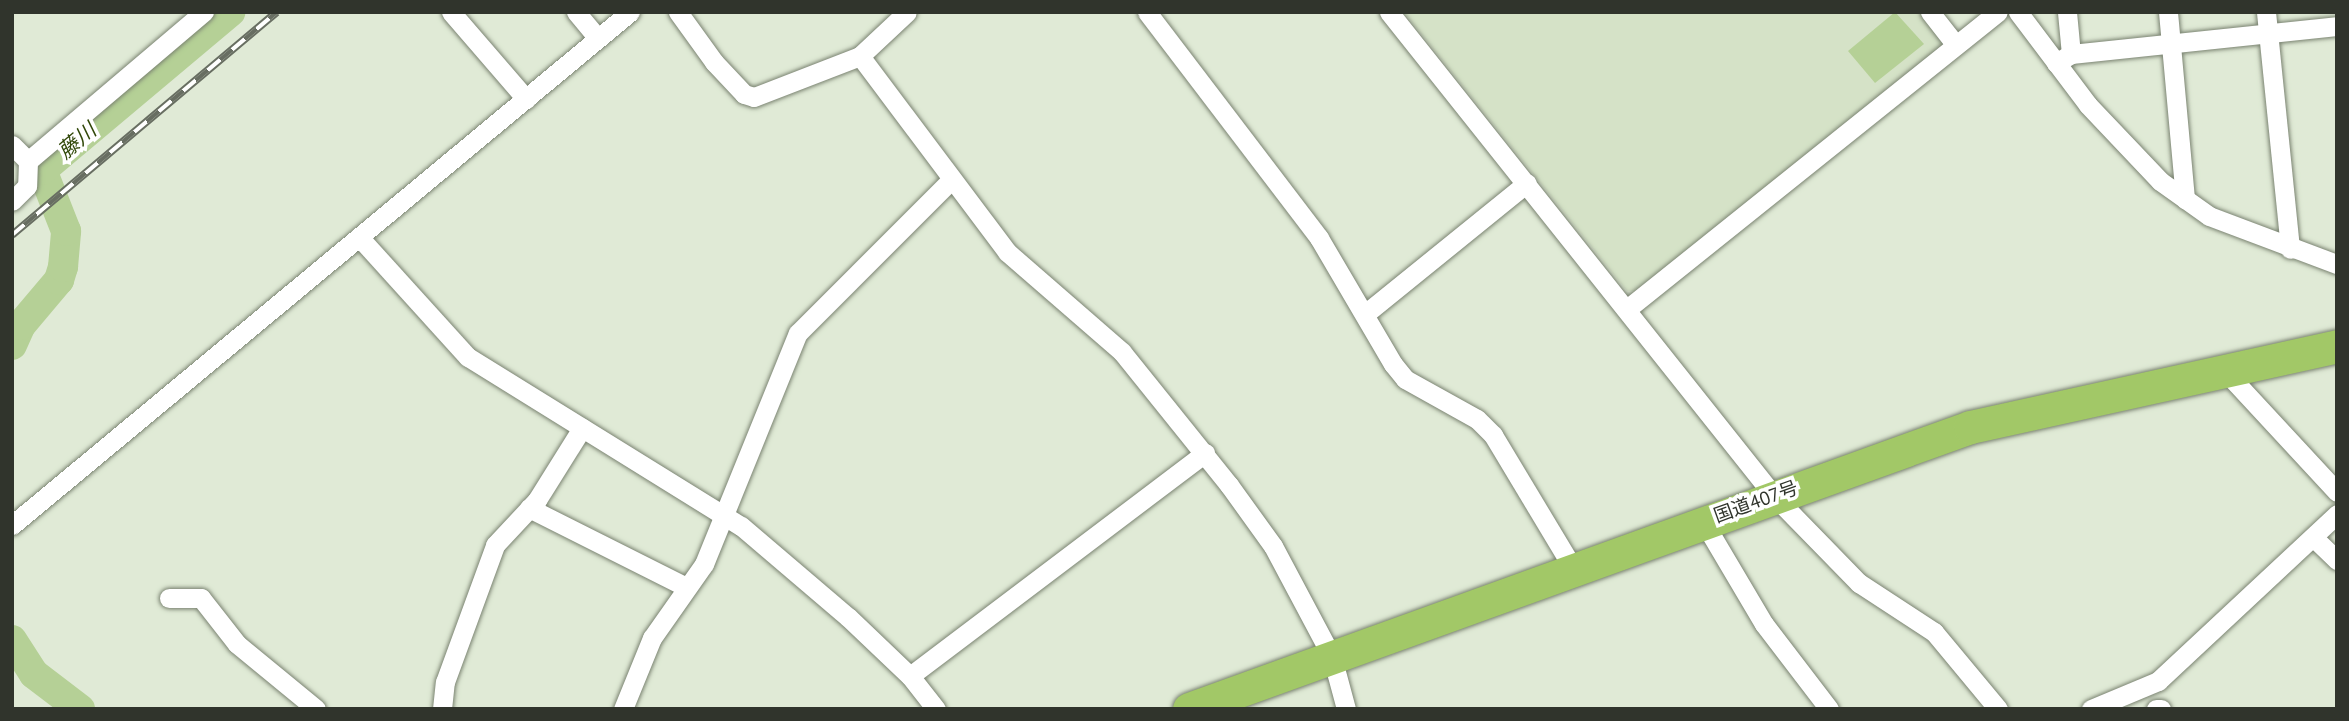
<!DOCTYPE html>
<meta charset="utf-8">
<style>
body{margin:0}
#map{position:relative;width:2349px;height:721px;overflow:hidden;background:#e0ead6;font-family:"PT Sans","Noto Sans JP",sans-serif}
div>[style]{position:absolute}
.built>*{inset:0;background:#d5e2c7}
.water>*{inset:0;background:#b5d096}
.river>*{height:30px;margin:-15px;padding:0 15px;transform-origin:15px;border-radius:15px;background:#b5d096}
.roads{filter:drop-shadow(0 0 2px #7a8371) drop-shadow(0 0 2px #7a8371)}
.minor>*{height:19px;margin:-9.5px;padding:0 9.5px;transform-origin:9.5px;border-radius:9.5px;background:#fff}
.trunk>*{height:33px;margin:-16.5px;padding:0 16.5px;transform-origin:16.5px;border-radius:16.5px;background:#a2c867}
.rail>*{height:8px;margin-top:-4px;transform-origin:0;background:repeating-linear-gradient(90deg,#fff 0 16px,#686e62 0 32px);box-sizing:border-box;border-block:2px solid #686e62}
span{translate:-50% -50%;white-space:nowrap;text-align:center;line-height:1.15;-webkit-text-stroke:7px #fff;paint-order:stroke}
.street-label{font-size:19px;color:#30342c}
.water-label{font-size:21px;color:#314809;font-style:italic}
.frame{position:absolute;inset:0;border:14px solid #30342c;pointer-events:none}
</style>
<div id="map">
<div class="built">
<div style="clip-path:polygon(1404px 12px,1923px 12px,1945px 39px,1943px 46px,1635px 291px,1627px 291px)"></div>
</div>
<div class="water">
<div style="clip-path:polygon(1895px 12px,1924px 44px,1875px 83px,1848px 51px)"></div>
</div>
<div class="river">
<div style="left:12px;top:345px;width:22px;rotate:-66deg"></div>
<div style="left:21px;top:325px;width:59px;rotate:-49.8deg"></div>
<div style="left:59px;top:280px;width:14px;rotate:-73deg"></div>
<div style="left:63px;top:267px;width:36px;rotate:-85deg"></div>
<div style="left:66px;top:231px;width:66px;rotate:-111.5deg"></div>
<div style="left:42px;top:170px;width:246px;rotate:-40deg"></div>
<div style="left:12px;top:640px;width:40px;rotate:57.1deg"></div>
<div style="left:34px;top:674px;width:58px;rotate:37.3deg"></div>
</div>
<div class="roads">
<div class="minor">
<div style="left:451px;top:12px;width:115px;rotate:49.2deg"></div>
<div style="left:576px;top:12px;width:34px;rotate:50deg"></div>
<div style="left:678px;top:12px;width:62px;rotate:54.2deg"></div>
<div style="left:714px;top:62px;width:44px;rotate:46.8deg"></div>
<div style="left:744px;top:94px;width:10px;rotate:17deg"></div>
<div style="left:754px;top:97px;width:114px;rotate:-21.1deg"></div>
<div style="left:860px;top:56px;width:64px;rotate:-43.1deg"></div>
<div style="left:1147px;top:12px;width:284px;rotate:52.7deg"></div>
<div style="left:1319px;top:238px;width:146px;rotate:59.6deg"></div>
<div style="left:1393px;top:364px;width:19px;rotate:51deg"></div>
<div style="left:1405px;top:379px;width:82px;rotate:29.1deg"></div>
<div style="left:1477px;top:419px;width:23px;rotate:45deg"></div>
<div style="left:1493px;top:435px;width:155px;rotate:59deg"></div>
<div style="left:1389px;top:12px;width:618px;rotate:51.5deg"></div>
<div style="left:1774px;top:496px;width:122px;rotate:45.7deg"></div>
<div style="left:1859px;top:583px;width:90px;rotate:33.2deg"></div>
<div style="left:1934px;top:632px;width:100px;rotate:50.3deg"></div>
<div style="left:1930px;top:12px;width:42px;rotate:51.8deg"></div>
<div style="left:2018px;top:12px;width:116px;rotate:53deg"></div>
<div style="left:2088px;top:105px;width:105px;rotate:46.5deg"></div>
<div style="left:2160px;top:181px;width:60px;rotate:35.5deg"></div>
<div style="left:2209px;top:216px;width:137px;rotate:20.6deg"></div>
<div style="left:2067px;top:12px;width:42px;rotate:84.6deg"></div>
<div style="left:2168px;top:12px;width:188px;rotate:84.8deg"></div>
<div style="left:2266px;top:12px;width:238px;rotate:84.2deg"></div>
<div style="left:860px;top:56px;width:245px;rotate:53.1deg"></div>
<div style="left:1007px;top:252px;width:152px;rotate:41deg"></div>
<div style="left:1122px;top:352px;width:171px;rotate:51.2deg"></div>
<div style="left:1229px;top:485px;width:75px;rotate:54.2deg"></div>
<div style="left:1273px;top:546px;width:126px;rotate:62deg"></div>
<div style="left:1332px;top:657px;width:54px;rotate:74.9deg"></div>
<div style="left:2056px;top:63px;width:17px;rotate:-31deg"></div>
<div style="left:2071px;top:54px;width:267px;rotate:-6deg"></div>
<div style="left:12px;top:145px;width:23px;rotate:45deg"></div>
<div style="left:28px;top:161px;width:25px;rotate:92deg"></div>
<div style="left:27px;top:186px;width:21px;rotate:135deg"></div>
<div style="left:28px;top:161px;width:231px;rotate:-40.3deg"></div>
<div style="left:359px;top:237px;width:162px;rotate:47.8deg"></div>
<div style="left:468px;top:357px;width:321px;rotate:31.8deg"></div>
<div style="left:741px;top:526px;width:140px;rotate:40.4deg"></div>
<div style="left:848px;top:617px;width:86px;rotate:43.6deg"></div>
<div style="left:910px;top:676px;width:42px;rotate:51.8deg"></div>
<div style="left:1627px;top:309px;width:475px;rotate:-38.7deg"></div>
<div style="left:1365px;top:314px;width:208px;rotate:-39deg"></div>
<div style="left:2224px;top:370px;width:166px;rotate:47.2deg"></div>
<div style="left:529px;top:508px;width:176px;rotate:26.7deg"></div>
<div style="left:1703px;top:521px;width:120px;rotate:59.4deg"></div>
<div style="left:1764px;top:624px;width:107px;rotate:52.6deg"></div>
<div style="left:12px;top:525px;width:803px;rotate:-39.7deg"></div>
<div style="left:2314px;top:538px;width:32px;rotate:44deg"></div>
<div style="left:169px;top:598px;width:32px"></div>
<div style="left:201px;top:598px;width:58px;rotate:52deg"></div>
<div style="left:237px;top:644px;width:102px;rotate:39.4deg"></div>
<div style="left:910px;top:676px;width:370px;rotate:-37.1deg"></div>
<div style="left:442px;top:709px;width:27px;rotate:-84deg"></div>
<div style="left:445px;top:682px;width:146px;rotate:-69.9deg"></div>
<div style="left:495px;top:545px;width:62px;rotate:-47deg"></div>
<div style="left:537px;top:500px;width:85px;rotate:-58deg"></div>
<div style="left:623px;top:709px;width:77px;rotate:-67.8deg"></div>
<div style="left:652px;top:638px;width:90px;rotate:-54.9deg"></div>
<div style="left:704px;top:564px;width:249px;rotate:-67.9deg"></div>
<div style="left:798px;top:333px;width:216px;rotate:-45deg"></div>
<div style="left:2091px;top:709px;width:73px;rotate:-22.7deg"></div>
<div style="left:2158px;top:681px;width:245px;rotate:-43deg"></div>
<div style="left:2156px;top:709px;width:5px"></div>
</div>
<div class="trunk">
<div style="left:1189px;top:709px;width:830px;rotate:-19.85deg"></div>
<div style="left:1970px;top:427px;width:376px;rotate:-12.4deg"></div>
</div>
</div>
<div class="rail">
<div style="left:12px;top:235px;width:346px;rotate:-40.1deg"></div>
</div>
<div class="street-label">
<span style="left:1756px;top:502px;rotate:-20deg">国道407号</span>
</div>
<div class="water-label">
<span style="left:77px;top:141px;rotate:-40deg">藤川</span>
</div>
<div class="frame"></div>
</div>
